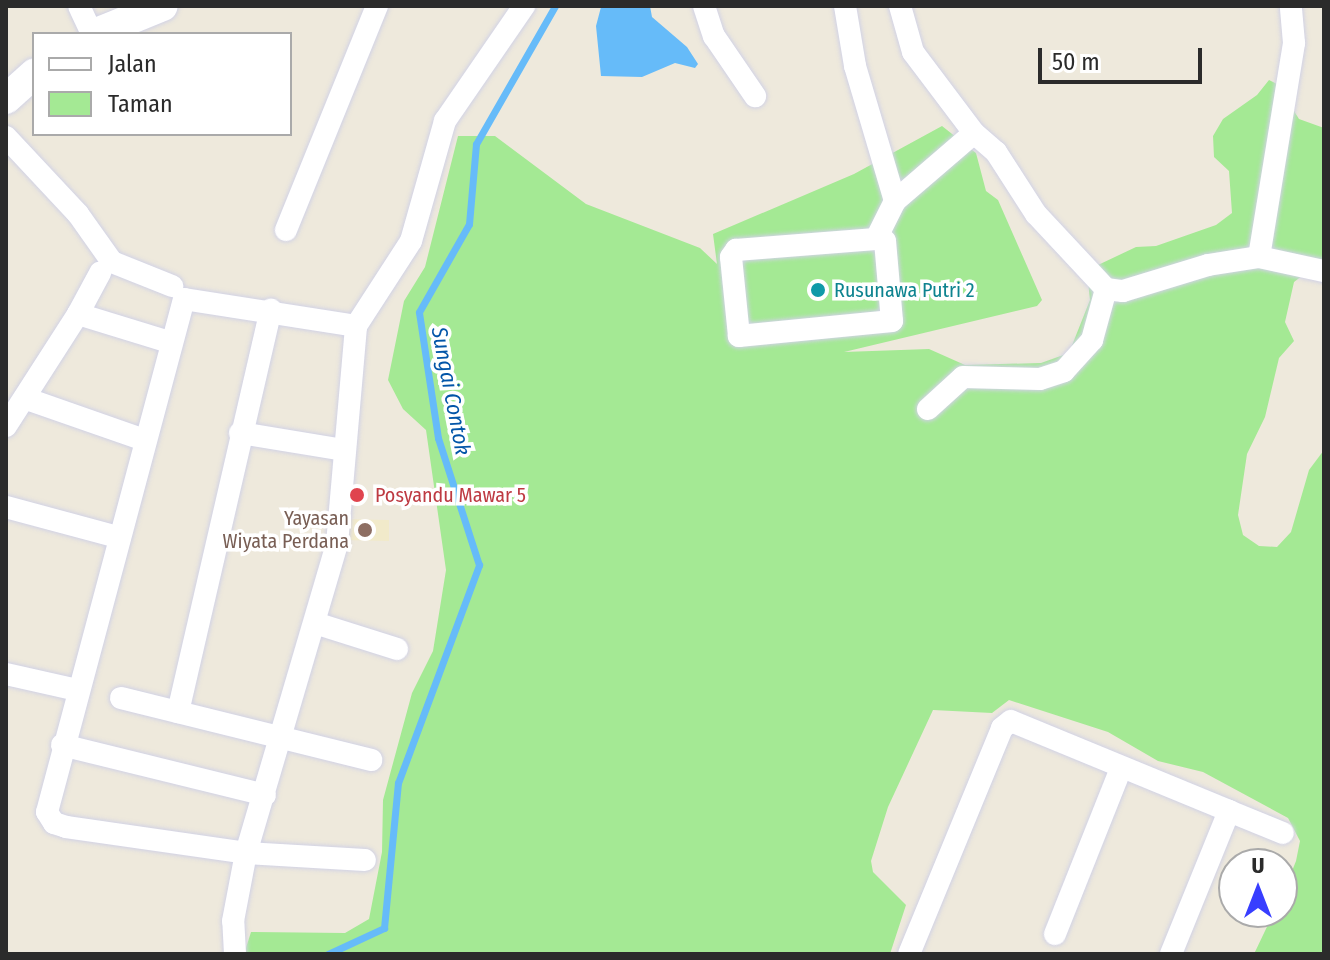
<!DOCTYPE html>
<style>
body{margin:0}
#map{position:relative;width:1330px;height:960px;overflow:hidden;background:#eee9dc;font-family:"Fira Sans Condensed",sans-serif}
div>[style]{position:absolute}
.education>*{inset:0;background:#f1eaca}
.green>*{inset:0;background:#a4e994}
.water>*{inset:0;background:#66bbf9}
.stream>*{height:7px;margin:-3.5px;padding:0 3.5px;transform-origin:3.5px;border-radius:3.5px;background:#66bbf9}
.roads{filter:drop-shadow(0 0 2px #d1d2e5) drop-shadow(0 0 2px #d1d2e5)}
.street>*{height:22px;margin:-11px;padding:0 11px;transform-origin:11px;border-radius:11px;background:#fff}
.secondary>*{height:30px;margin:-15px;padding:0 15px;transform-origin:15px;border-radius:15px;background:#fff}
.dots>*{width:22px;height:22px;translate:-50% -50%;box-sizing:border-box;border:4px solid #fff;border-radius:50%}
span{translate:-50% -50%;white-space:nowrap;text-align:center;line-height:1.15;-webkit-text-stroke:7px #fff;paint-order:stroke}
.culture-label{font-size:20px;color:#0d838f}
.left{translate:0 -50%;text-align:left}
.health-label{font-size:20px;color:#be3a42}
.education-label{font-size:20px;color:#785e54}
.right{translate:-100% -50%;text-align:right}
.water-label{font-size:22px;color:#0255a8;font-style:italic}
.frame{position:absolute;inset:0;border:8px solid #2b2b2b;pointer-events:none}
.legend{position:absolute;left:32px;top:32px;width:260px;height:104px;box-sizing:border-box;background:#fff;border:2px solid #aaa;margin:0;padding:10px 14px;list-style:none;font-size:24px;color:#2b2b2b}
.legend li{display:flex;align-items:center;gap:16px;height:40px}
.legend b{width:40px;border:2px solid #aaa}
.north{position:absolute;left:1218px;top:848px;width:80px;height:80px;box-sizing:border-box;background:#fff;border:2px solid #aaa;border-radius:50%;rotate:0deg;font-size:22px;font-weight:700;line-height:32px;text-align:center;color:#2b2b2b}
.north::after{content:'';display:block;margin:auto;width:28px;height:36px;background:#383eff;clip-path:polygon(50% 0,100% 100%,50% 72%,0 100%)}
.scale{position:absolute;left:1038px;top:48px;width:164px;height:36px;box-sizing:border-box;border:4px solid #2b2b2b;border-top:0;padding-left:10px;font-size:24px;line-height:28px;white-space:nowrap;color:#2b2b2b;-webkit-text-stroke:6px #fff;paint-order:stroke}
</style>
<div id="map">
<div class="education">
<div style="clip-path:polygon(342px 519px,389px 520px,389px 541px,341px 540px)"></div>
</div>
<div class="green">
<div style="clip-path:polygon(1269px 80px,1277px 84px,1299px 119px,1324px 128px,1324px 267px,1311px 269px,1294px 282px,1285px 322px,1294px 341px,1279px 358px,1265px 417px,1247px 454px,1238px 515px,1243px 535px,1259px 546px,1277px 547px,1291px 532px,1309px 470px,1324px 450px,1324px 954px,1254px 954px,1274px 912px,1282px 912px,1282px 896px,1296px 861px,1300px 841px,1288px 818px,1203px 772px,1158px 761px,1108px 732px,1009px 700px,992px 713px,933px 710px,888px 807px,871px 861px,873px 872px,906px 905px,890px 954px,244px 954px,251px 932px,345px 933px,369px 919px,382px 852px,383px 800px,412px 693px,433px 651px,446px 570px,426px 430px,403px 409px,388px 380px,404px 301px,425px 267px,458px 136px,495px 136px,586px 204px,700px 248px,717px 264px,713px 234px,854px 174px,942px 126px,976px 153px,986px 191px,998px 200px,1042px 300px,1037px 306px,844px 352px,929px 349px,965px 365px,1041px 363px,1069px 353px,1090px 300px,1088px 281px,1098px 265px,1136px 247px,1156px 246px,1216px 225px,1232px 213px,1229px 171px,1214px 157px,1213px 136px,1223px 119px,1257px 95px)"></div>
</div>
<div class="water">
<div style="clip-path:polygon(650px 6px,652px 17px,687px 47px,698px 64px,695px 68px,675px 63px,642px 77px,601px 76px,596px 26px,601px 7px)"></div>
</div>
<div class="stream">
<div style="left:328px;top:954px;width:62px;rotate:-24.9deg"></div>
<div style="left:384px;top:928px;width:146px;rotate:-84.5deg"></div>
<div style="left:398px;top:783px;width:233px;rotate:-69.6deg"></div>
<div style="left:479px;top:565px;width:133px;rotate:-107.9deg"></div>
<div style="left:438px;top:438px;width:127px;rotate:-98.6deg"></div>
<div style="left:419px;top:312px;width:101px;rotate:-60.4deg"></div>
<div style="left:469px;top:224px;width:80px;rotate:-85deg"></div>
<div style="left:476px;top:144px;width:159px;rotate:-60.2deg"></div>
</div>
<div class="roads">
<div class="street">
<div style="left:79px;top:6px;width:31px;rotate:65deg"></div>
<div style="left:704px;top:6px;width:32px;rotate:72deg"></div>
<div style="left:714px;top:36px;width:73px;rotate:55.7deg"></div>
<div style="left:845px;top:6px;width:61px;rotate:80.5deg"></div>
<div style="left:855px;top:66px;width:141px;rotate:73.5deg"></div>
<div style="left:895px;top:201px;width:42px;rotate:116.6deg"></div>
<div style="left:974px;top:133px;width:29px;rotate:41deg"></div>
<div style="left:996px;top:152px;width:74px;rotate:57.2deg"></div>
<div style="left:1036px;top:214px;width:103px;rotate:47deg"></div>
<div style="left:1106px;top:289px;width:17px;rotate:7deg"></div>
<div style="left:1123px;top:291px;width:89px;rotate:-17deg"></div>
<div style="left:1208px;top:265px;width:52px;rotate:-8.9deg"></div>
<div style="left:1259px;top:257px;width:66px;rotate:12.2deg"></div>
<div style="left:6px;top:137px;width:105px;rotate:46.9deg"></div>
<div style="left:78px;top:214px;width:59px;rotate:54.7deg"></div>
<div style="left:112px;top:262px;width:65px;rotate:21.8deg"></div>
<div style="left:895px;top:201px;width:104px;rotate:-40.7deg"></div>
<div style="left:974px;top:133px;width:101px;rotate:-127deg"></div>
<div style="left:913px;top:52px;width:48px;rotate:-105.8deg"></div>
<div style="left:286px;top:230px;width:242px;rotate:-67.9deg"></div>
<div style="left:876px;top:239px;width:9px;rotate:13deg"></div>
<div style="left:885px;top:241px;width:80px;rotate:85deg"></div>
<div style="left:892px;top:321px;width:154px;rotate:174.4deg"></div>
<div style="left:739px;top:336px;width:79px;rotate:-95.8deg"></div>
<div style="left:731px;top:257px;width:9px;rotate:-54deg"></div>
<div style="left:736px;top:250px;width:140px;rotate:-4.5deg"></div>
<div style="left:1259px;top:257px;width:217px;rotate:-80.7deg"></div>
<div style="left:1294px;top:43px;width:37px;rotate:-95deg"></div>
<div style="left:78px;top:314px;width:47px;rotate:-61.8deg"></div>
<div style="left:356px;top:326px;width:174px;rotate:-171.1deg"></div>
<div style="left:184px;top:299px;width:531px;rotate:104.95deg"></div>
<div style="left:47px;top:812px;width:13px;rotate:58deg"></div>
<div style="left:54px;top:823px;width:13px;rotate:18deg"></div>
<div style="left:66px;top:827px;width:182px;rotate:8.2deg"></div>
<div style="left:246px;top:853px;width:119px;rotate:3.4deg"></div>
<div style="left:27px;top:399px;width:124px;rotate:19.3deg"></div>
<div style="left:928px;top:409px;width:47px;rotate:-42.4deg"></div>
<div style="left:963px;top:377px;width:77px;rotate:1.5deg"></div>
<div style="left:1040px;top:379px;width:25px;rotate:-18deg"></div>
<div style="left:1064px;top:371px;width:42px;rotate:-47.9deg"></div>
<div style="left:1092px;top:340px;width:53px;rotate:-74.6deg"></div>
<div style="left:6px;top:426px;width:133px;rotate:-57.3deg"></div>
<div style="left:78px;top:314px;width:98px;rotate:17.1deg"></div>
<div style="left:240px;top:433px;width:105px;rotate:9.3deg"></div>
<div style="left:6px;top:507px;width:116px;rotate:15deg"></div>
<div style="left:315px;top:623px;width:86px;rotate:17.6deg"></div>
<div style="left:6px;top:674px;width:73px;rotate:12.7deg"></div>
<div style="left:121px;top:698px;width:258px;rotate:13.9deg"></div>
<div style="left:178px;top:712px;width:413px;rotate:-77deg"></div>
<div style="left:62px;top:745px;width:209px;rotate:13.8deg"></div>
<div style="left:1229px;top:811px;width:58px;rotate:22.2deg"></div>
<div style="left:1055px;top:934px;width:179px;rotate:-68.3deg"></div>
<div style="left:235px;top:954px;width:33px;rotate:-93deg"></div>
<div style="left:233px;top:921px;width:69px;rotate:-79.2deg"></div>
<div style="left:246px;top:853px;width:322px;rotate:-73.6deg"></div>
<div style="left:337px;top:544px;width:219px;rotate:-85deg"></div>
<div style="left:356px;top:326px;width:101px;rotate:-57.1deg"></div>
<div style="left:411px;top:241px;width:125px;rotate:-74.2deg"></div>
<div style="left:445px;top:121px;width:140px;rotate:-55.5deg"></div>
<div style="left:909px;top:954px;width:244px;rotate:-67.6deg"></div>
<div style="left:1002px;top:728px;width:11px;rotate:-38deg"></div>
<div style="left:1011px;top:721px;width:236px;rotate:22.4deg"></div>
<div style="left:1229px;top:811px;width:154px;rotate:112.1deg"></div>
</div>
<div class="secondary">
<div style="left:94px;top:34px;width:74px;rotate:-22.1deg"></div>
<div style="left:6px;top:99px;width:38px;rotate:-42deg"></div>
</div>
</div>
<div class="dots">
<div style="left:818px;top:290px;background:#0f9aa8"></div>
<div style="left:357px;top:495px;background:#e0444e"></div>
<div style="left:365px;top:530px;background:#8d6e63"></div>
</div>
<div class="culture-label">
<span class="left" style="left:834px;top:290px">Rusunawa Putri 2</span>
</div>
<div class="health-label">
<span class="left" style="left:375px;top:495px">Posyandu Mawar 5</span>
</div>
<div class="education-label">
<span class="right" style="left:349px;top:530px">Yayasan<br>Wiyata Perdana</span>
</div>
<div class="water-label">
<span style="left:451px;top:391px;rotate:79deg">Sungai Contok</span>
</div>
<div class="frame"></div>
<ul class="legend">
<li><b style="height:10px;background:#fff"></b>Jalan</li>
<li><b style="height:22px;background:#a4e994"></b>Taman</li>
</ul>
<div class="north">U</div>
<div class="scale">50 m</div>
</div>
